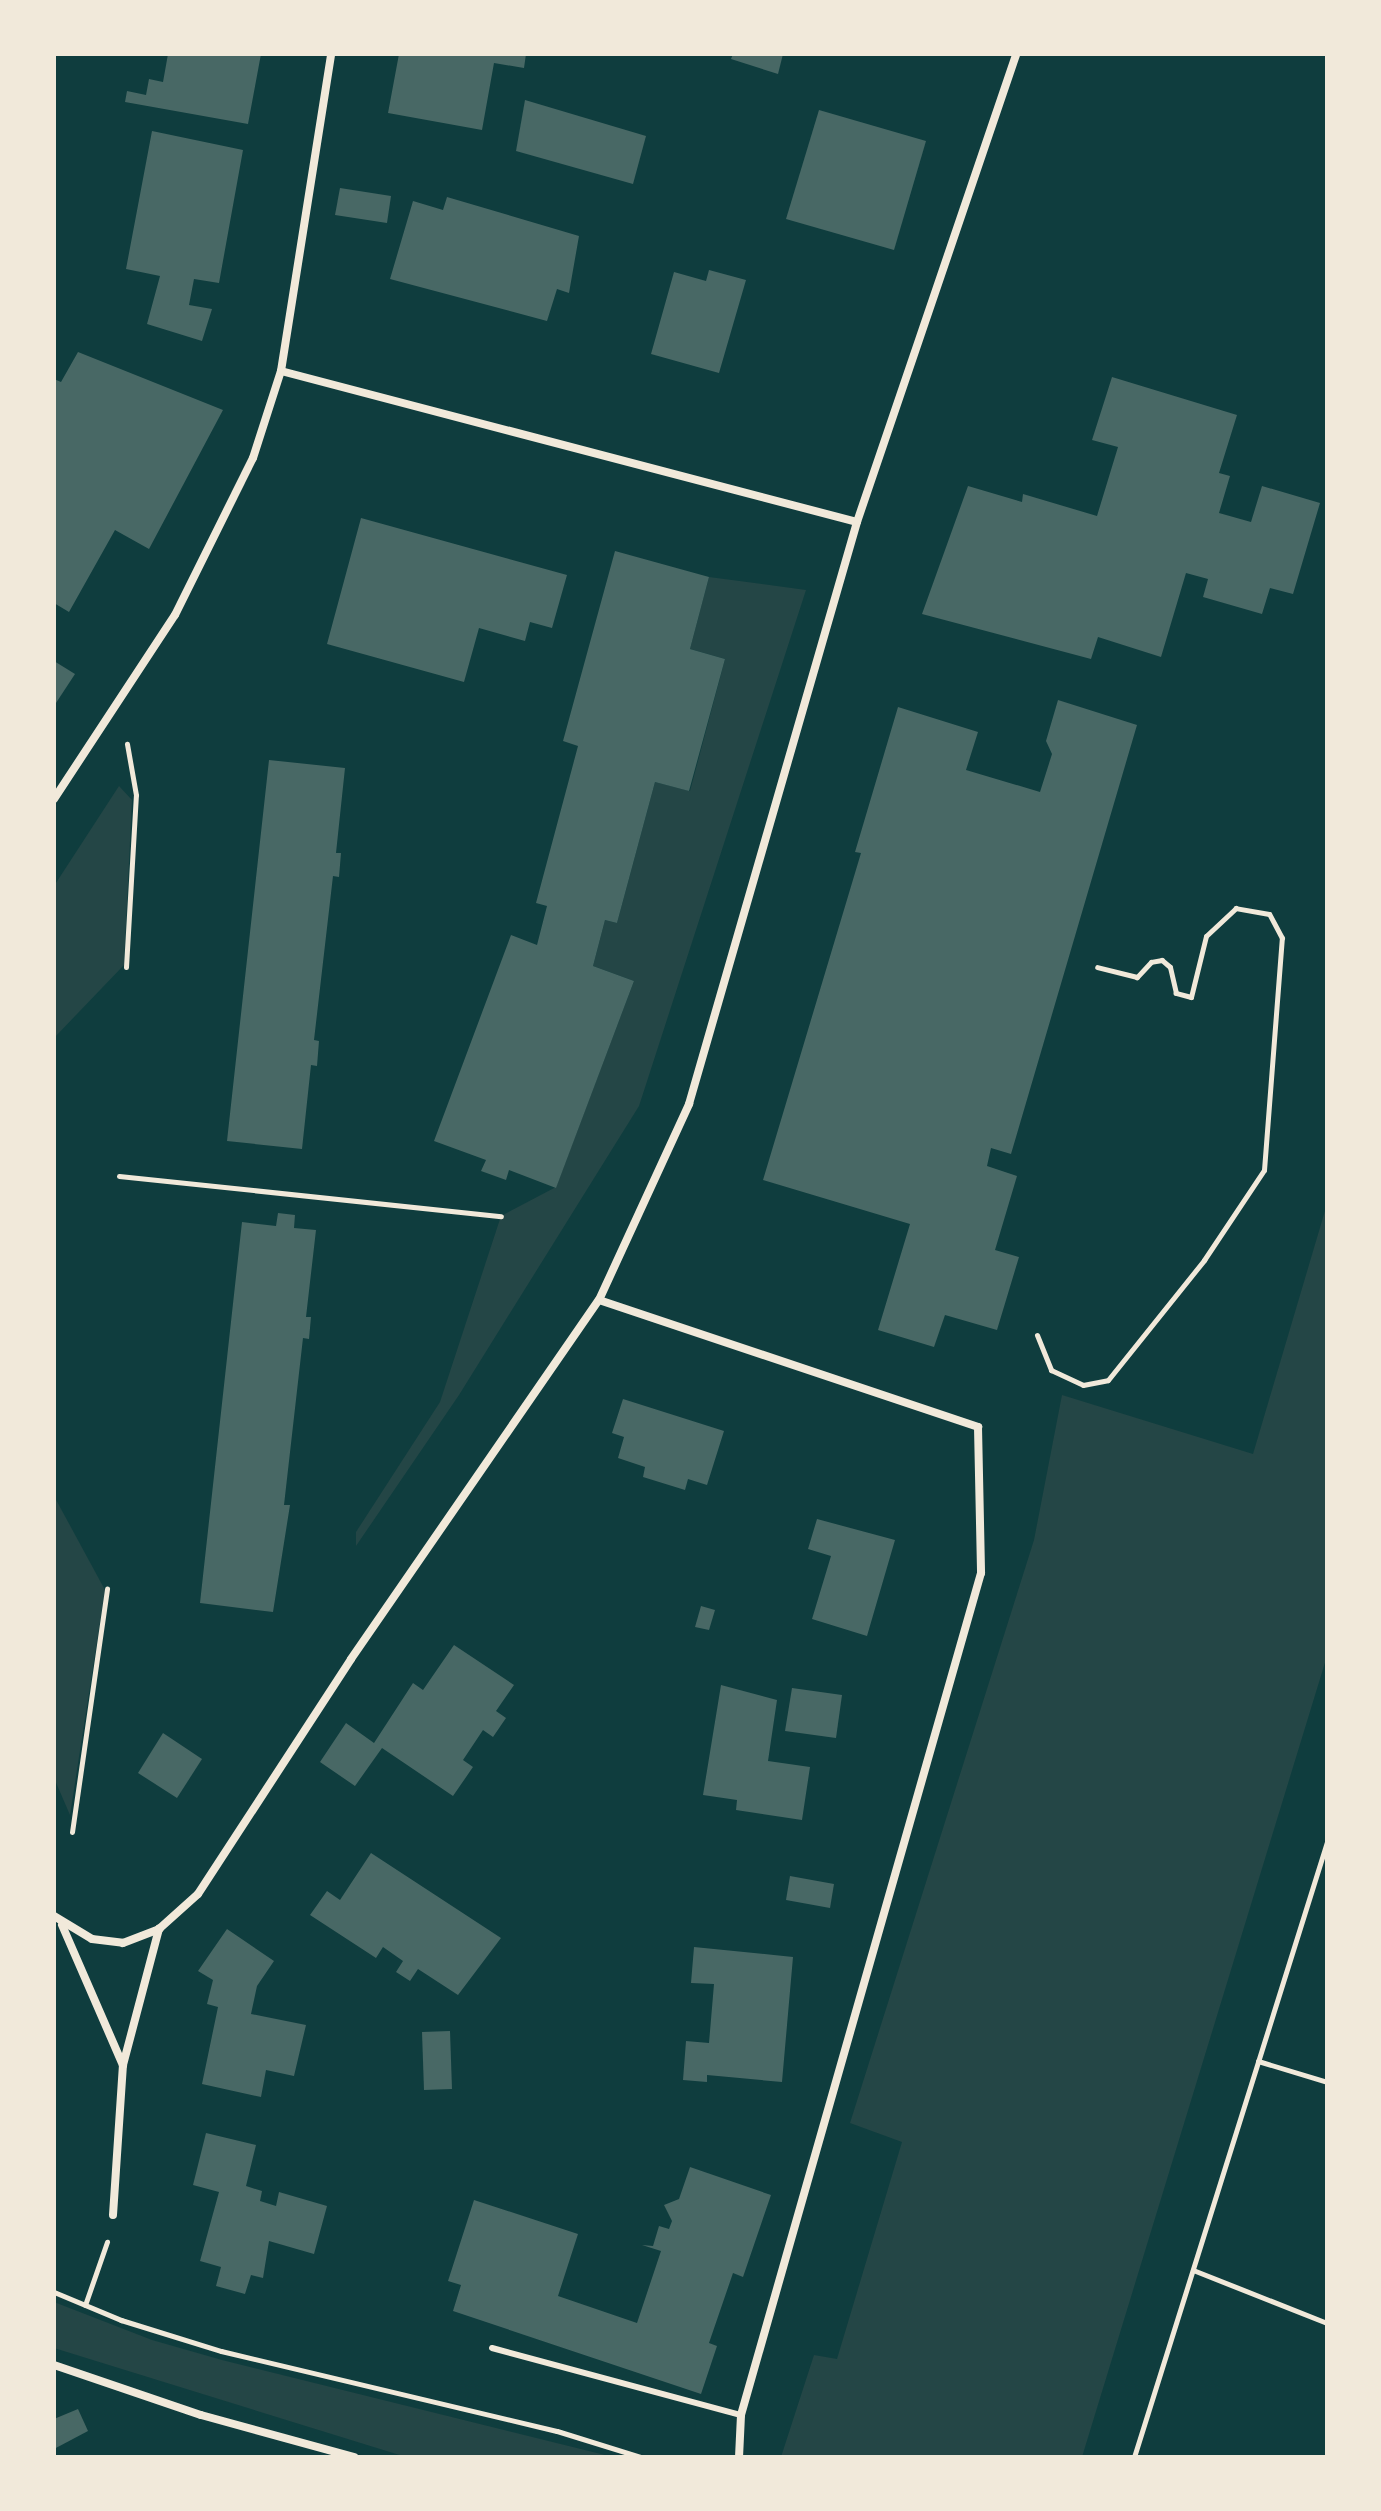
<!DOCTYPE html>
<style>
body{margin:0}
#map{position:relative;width:1381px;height:2511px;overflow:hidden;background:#0f3d3e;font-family:"PT Sans Narrow",sans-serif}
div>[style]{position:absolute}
.green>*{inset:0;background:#244646}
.building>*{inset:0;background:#486865}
.path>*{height:5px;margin:-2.5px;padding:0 2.5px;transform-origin:2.5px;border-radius:2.5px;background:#f1e9da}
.service>*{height:6px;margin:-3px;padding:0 3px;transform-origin:3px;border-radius:3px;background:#f1e9da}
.minor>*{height:8px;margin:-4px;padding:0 4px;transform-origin:4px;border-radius:4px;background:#f1e9da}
span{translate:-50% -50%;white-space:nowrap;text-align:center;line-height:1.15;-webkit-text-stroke:8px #f1e9da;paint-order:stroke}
.frame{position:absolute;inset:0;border:56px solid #f1e9da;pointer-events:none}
</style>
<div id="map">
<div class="green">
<div style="clip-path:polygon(709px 577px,806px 590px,639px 1106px,459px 1395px,356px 1546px,356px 1532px,440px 1402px,501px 1216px,556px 1187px,634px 981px,593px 966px,605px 920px,617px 923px,655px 782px,690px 791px,725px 659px,690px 649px)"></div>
<div style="clip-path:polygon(119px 786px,132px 800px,124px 965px,54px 1038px,54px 886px)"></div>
<div style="clip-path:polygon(1327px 1204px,1327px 1656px,1082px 2457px,781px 2457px,814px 2355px,837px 2359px,902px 2142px,850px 2123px,1034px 1540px,1062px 1395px,1253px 1454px)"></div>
<div style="clip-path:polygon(54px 1496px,105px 1590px,70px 1815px,54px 1778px)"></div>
<div style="clip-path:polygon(54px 2302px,152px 2340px,222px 2360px,613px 2457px,406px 2457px,54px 2348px)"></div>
</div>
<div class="building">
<div style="clip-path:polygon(168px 54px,261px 54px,248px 124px,125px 102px,127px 91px,146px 95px,149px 79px,163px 82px)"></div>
<div style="clip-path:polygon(399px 54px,526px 54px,524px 68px,494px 63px,482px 130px,388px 113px)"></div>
<div style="clip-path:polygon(733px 54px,783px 54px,778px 74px,731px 59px)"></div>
<div style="clip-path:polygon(525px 100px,646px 136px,633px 184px,516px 151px)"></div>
<div style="clip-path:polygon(819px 110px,926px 141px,894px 250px,786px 219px)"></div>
<div style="clip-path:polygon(152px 131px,243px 150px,219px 283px,194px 279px,189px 305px,212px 309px,202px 341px,147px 324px,160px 276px,126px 269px)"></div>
<div style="clip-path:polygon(340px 188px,391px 196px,387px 223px,335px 215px)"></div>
<div style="clip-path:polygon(447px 197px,579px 236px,569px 293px,557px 289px,547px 321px,390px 279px,413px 201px,443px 210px)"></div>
<div style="clip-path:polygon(709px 270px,746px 280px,719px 373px,651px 354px,674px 272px,706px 281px)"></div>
<div style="clip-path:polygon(78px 352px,223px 410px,149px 549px,115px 530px,69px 612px,54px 603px,54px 379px,61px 382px)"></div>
<div style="clip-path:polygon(1112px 377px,1237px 415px,1219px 473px,1230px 476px,1219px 513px,1251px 522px,1262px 486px,1320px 503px,1293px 594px,1270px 588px,1262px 614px,1203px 597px,1208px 579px,1186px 573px,1161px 657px,1098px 637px,1091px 659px,922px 614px,968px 486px,1022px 502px,1023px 494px,1097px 516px,1118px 447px,1092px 440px)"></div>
<div style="clip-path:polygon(361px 518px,567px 575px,552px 628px,530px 622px,525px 641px,479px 628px,464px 682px,327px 644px)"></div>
<div style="clip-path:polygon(615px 551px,709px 577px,690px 649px,725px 659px,689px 791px,655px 782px,617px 923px,605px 920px,593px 966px,634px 981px,556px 1188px,509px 1170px,506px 1180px,481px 1171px,486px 1160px,434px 1141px,511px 935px,537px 945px,547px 906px,536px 903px,578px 746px,563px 741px)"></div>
<div style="clip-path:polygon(54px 661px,75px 674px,54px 706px)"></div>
<div style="clip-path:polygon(1058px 700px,1137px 725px,1011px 1154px,991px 1148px,987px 1166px,1017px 1176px,995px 1250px,1019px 1257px,997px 1330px,945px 1315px,934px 1347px,878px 1330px,910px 1224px,763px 1180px,861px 853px,855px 852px,898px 707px,978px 732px,966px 770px,1040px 792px,1052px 754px,1046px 741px)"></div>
<div style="clip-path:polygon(269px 760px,345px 768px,336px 853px,341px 853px,339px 877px,333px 876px,314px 1040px,319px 1041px,317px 1066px,311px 1065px,302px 1149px,227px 1141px)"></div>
<div style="clip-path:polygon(278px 1213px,295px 1215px,294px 1228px,316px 1230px,306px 1317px,311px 1317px,309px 1339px,303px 1338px,284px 1505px,290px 1505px,273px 1612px,200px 1603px,242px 1222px,276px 1226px)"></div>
<div style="clip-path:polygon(623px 1399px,724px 1431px,707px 1485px,688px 1479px,685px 1490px,643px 1477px,645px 1467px,618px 1458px,624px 1437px,612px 1433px)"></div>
<div style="clip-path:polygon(817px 1519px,895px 1540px,867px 1636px,812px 1619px,831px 1556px,808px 1549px)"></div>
<div style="clip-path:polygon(701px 1606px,715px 1610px,709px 1630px,695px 1627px)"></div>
<div style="clip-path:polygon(454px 1645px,514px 1685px,496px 1711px,506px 1718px,493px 1737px,483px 1730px,463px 1760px,473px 1767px,453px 1796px,382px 1748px,355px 1786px,320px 1762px,346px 1723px,374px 1743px,413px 1683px,423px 1690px)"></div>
<div style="clip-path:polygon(721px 1685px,777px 1700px,768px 1761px,810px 1767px,802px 1820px,736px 1810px,737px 1800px,703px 1795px)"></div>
<div style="clip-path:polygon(792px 1688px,842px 1695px,836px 1738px,785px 1731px)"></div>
<div style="clip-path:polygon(163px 1733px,202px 1759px,177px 1798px,138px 1773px)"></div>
<div style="clip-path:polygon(371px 1853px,501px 1938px,458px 1995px,418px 1969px,410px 1981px,396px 1972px,403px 1961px,383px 1947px,376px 1958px,310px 1915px,327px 1891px,340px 1900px)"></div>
<div style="clip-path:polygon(790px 1876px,834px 1884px,830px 1908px,786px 1900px)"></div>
<div style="clip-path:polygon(227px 1929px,274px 1961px,257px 1986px,251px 2014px,306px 2025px,294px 2076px,266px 2070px,261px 2097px,202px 2084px,218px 2007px,207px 2004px,213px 1980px,198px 1971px)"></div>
<div style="clip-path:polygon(694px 1947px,793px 1957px,782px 2082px,707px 2075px,707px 2082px,683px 2080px,686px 2041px,709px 2043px,714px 1984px,691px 1983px)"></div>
<div style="clip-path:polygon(450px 2031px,452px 2089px,424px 2090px,422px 2032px)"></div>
<div style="clip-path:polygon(206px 2133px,256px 2145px,246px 2186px,262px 2191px,260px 2201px,276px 2206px,279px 2192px,327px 2206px,314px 2254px,269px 2241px,263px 2278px,251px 2275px,245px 2294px,216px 2286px,221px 2267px,200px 2261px,219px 2192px,193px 2185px)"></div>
<div style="clip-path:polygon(690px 2167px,771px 2195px,743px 2277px,733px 2273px,709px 2343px,717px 2346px,701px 2394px,453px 2311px,461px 2285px,448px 2281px,474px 2200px,578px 2234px,558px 2296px,637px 2323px,661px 2251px,642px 2245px,653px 2246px,659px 2226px,669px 2229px,672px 2221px,664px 2205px,679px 2199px)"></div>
<div style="clip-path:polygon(78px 2409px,88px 2431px,54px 2449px,54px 2419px)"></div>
</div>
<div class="path">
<div style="left:126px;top:967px;width:172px;rotate:-86.7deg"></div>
<div style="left:136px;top:795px;width:52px;rotate:-100deg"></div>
<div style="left:119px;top:1176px;width:384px;rotate:6deg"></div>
<div style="left:1037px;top:1335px;width:38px;rotate:68deg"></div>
<div style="left:1051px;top:1370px;width:35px;rotate:25deg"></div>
<div style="left:1083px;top:1385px;width:25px;rotate:-11deg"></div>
<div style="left:1108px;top:1380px;width:154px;rotate:-51.3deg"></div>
<div style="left:1204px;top:1260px;width:108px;rotate:-56.3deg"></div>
<div style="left:1264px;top:1170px;width:233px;rotate:-85.6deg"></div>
<div style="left:1282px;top:938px;width:27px;rotate:-118deg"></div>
<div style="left:1269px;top:914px;width:34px;rotate:-170deg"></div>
<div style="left:1236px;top:908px;width:41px;rotate:137deg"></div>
<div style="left:1206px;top:936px;width:63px;rotate:103.8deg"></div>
<div style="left:1191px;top:997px;width:16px;rotate:-165deg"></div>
<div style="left:1176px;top:993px;width:27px;rotate:-103deg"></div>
<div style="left:1170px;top:967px;width:11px;rotate:-139deg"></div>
<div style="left:1162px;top:960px;width:11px;rotate:170deg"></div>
<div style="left:1151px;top:962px;width:21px;rotate:133deg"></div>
<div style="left:1137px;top:977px;width:41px;rotate:-166deg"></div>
<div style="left:72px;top:1832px;width:246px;rotate:-81.8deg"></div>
<div style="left:1258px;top:2061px;width:72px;rotate:16.9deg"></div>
<div style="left:1193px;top:2270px;width:144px;rotate:21.6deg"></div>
<div style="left:54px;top:2292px;width:73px;rotate:22.7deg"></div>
<div style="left:121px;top:2320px;width:105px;rotate:17.2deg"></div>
<div style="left:221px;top:2351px;width:345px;rotate:13.4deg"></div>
<div style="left:557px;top:2431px;width:88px;rotate:17.2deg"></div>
<div style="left:85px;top:2305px;width:67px;rotate:-70.8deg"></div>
<div style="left:1134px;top:2457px;width:645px;rotate:-72.58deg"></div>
</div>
<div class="service">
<div style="left:492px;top:2348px;width:258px;rotate:15.1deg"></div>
</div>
<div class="minor">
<div style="left:281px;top:371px;width:595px;rotate:14.69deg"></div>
<div style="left:54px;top:799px;width:220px;rotate:-56.7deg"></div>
<div style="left:175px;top:615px;width:175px;rotate:-63.6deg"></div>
<div style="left:253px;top:458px;width:91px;rotate:-72.2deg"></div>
<div style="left:281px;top:371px;width:321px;rotate:-81deg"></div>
<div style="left:599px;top:1300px;width:400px;rotate:18.5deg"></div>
<div style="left:978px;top:1427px;width:146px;rotate:88.8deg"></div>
<div style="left:981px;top:1573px;width:876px;rotate:105.91deg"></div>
<div style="left:741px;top:2415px;width:42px;rotate:92.7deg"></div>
<div style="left:54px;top:1916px;width:44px;rotate:31.2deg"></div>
<div style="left:92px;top:1939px;width:31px;rotate:7deg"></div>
<div style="left:123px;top:1943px;width:39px;rotate:-21deg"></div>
<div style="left:62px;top:1925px;width:153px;rotate:66.5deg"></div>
<div style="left:113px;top:2215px;width:150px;rotate:-86.2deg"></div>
<div style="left:123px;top:2065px;width:141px;rotate:-75.2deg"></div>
<div style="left:159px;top:1929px;width:52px;rotate:-41.9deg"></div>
<div style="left:198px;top:1894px;width:280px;rotate:-56.9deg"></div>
<div style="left:351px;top:1659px;width:436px;rotate:-55.4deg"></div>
<div style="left:599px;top:1300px;width:216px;rotate:-65.3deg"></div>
<div style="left:689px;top:1104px;width:606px;rotate:-73.9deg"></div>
<div style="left:857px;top:522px;width:494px;rotate:-71.2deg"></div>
<div style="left:54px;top:2365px;width:155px;rotate:18.8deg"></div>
<div style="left:201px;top:2415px;width:159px;rotate:15.4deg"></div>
</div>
<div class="frame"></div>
</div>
